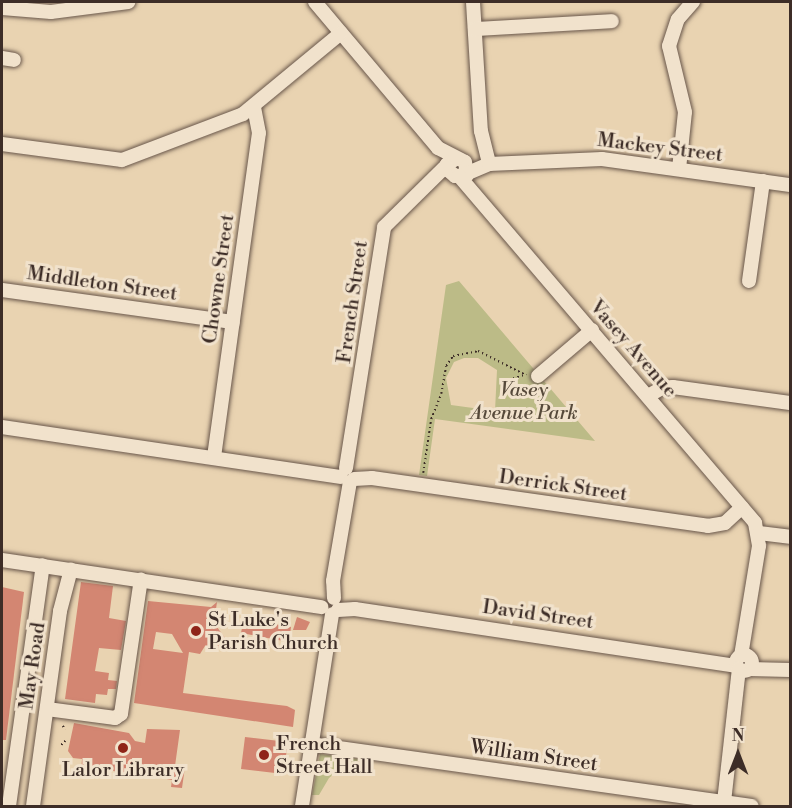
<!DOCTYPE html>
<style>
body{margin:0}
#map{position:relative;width:792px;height:808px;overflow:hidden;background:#e9d3b1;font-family:"Libre Bodoni",serif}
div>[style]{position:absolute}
.green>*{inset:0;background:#bcbb87}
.building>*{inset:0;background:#d38672}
.path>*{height:1.5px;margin-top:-0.75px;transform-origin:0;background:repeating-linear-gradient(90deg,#3d2d27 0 1.5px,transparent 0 4.5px)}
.roads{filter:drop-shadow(0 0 2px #68564a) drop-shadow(0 0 2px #68564a)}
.minor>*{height:14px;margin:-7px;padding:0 7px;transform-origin:7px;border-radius:7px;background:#f1e2cc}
.minor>.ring{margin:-7px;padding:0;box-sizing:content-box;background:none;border:14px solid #f1e2cc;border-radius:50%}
.dots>*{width:16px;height:16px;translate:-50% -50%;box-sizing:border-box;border:3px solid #f1e2cc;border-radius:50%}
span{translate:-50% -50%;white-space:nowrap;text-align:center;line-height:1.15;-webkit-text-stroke:6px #f1e2cc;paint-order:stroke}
.street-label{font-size:20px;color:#3d2d27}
.park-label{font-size:20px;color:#56493a;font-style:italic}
.poi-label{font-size:20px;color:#3d2d27}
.left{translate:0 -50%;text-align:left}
.frame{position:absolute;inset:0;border:3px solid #3d2d27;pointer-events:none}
.north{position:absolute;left:708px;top:724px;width:60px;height:60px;-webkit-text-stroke:4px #f1e2cc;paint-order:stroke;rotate:0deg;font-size:16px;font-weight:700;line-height:24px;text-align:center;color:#3d2d27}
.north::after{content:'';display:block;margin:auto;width:21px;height:27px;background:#3d2d27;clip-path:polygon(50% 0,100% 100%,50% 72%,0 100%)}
</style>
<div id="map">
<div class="green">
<div style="clip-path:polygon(evenodd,459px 281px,595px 441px,435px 419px,427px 476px,419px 475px,446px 285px,459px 281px,464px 358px,478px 358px,497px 370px,495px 411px,451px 405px,446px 378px,454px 362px,464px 358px)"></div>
<div style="clip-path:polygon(320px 754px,358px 759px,357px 763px,340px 769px,329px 778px,319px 795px,312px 795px)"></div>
</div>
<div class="building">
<div style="clip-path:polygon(81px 582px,113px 586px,109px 618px,126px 621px,121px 650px,99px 648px,95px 671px,109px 673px,108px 680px,117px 681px,116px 689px,108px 689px,107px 695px,96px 694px,95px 703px,65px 699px)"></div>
<div style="clip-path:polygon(2px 587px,24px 592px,6px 740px,2px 740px)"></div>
<div style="clip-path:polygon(evenodd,148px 601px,211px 607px,217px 602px,214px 623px,234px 650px,205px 646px,200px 654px,189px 652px,183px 693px,287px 706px,295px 710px,293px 727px,134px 703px,148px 601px,156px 632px,172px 634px,183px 653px,153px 649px,156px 632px)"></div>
<div style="clip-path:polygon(297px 617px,310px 622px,306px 630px,293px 630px)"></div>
<div style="clip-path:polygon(244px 618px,291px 627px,289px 642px,241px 633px)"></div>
<div style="clip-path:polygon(74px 723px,129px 733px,135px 741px,145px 743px,147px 729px,180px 730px,175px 766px,185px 767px,182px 788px,171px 787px,172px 780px,144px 775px,98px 769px,97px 774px,81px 771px,82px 759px,73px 758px,68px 751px)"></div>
<div style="clip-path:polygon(245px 737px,288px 742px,284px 769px,276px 768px,275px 773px,241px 769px)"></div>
</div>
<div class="path">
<div style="left:500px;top:382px;width:25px;rotate:-16deg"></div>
<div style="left:423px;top:473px;width:55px;rotate:-81.6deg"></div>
<div style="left:431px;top:419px;width:27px;rotate:-68deg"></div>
<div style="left:441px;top:394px;width:28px;rotate:-80deg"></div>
<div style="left:446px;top:366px;width:12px;rotate:-55deg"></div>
<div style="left:453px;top:356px;width:25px;rotate:-11deg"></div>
<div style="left:478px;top:351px;width:54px;rotate:26.6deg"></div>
<div style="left:63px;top:726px;width:4px;rotate:56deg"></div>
<div style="left:61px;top:745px;width:6px;rotate:-45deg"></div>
</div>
<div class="roads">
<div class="minor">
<div style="left:315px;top:2px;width:191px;rotate:49.9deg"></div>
<div style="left:438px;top:148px;width:30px;rotate:27deg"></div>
<div style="left:465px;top:162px;width:13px;rotate:81deg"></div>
<div style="left:467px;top:175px;width:12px;rotate:175deg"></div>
<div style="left:455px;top:176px;width:9px;rotate:-139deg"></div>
<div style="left:448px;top:170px;width:6px;rotate:-99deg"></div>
<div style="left:447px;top:164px;width:10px;rotate:-29deg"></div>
<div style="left:473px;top:2px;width:129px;rotate:86.5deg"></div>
<div style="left:481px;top:131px;width:34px;rotate:76deg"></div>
<div style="left:2px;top:8px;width:49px;rotate:4.7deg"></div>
<div style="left:51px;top:12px;width:78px;rotate:-7.4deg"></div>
<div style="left:475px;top:29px;width:137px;rotate:-3.3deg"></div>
<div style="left:2px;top:58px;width:12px;rotate:9deg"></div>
<div style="left:2px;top:144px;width:121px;rotate:7.6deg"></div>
<div style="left:122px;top:160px;width:129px;rotate:-20.8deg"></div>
<div style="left:243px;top:114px;width:127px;rotate:-39.6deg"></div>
<div style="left:679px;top:169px;width:57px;rotate:-84deg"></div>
<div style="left:685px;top:112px;width:68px;rotate:-103.6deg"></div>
<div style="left:669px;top:46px;width:28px;rotate:-72deg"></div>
<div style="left:678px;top:19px;width:23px;rotate:-49deg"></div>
<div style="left:468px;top:173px;width:23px;rotate:-23deg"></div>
<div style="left:489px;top:164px;width:113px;rotate:-2.5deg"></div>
<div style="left:602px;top:159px;width:190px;rotate:7.9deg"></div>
<div style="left:459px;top:176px;width:456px;rotate:49.5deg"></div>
<div style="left:755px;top:523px;width:23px;rotate:80deg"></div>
<div style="left:759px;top:546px;width:111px;rotate:99.3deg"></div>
<div style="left:749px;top:281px;width:101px;rotate:-82deg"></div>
<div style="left:2px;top:290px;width:233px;rotate:7.9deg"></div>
<div style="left:538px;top:376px;width:71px;rotate:-40.4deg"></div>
<div style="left:648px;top:396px;width:16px;rotate:-30deg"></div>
<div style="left:662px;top:388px;width:11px;rotate:-5deg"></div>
<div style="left:673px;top:387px;width:118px;rotate:7.8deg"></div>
<div style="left:2px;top:427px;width:343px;rotate:8.4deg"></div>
<div style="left:214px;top:457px;width:327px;rotate:-82.1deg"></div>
<div style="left:259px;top:133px;width:26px;rotate:-101deg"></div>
<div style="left:346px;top:468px;width:244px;rotate:-81deg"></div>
<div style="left:384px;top:227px;width:87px;rotate:-44.5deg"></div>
<div style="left:354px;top:479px;width:18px;rotate:-3deg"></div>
<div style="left:372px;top:478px;width:339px;rotate:8.1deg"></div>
<div style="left:708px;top:526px;width:17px;rotate:-10deg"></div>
<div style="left:725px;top:523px;width:23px;rotate:-43deg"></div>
<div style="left:759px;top:533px;width:31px;rotate:7deg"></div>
<div style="left:2px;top:560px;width:323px;rotate:8.4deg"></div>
<div style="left:334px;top:598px;width:17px;rotate:-93deg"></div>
<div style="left:333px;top:581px;width:100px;rotate:-80.3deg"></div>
<div style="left:338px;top:610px;width:17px;rotate:-3deg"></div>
<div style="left:355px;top:609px;width:385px;rotate:8.5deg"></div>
<div class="ring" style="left:736px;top:655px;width:2px;height:2px"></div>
<div style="left:749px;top:669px;width:41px;rotate:1.4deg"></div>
<div style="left:47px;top:709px;width:69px;rotate:7.5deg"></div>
<div style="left:115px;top:718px;width:7px;rotate:-34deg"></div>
<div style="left:121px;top:714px;width:136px;rotate:-81.6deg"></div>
<div style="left:310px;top:744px;width:446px;rotate:8deg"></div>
<div style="left:724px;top:802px;width:134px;rotate:-83.6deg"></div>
<div style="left:9px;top:806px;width:243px;rotate:-82deg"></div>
<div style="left:33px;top:806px;width:197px;rotate:-82.1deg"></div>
<div style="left:60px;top:611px;width:43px;rotate:-75.3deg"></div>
<div style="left:302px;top:806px;width:194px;rotate:-81.1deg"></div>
</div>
</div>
<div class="dots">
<div style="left:196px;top:631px;background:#8f2418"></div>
<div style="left:123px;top:748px;background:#8f2418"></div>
<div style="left:264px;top:755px;background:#8f2418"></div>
</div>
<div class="street-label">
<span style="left:660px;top:148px;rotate:7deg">Mackey Street</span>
<span style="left:219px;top:279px;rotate:-82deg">Chowne Street</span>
<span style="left:102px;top:284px;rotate:8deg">Middleton Street</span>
<span style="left:353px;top:302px;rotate:-82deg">French Street</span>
<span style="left:633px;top:349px;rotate:49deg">Vasey Avenue</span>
<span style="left:563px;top:486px;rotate:8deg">Derrick Street</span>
<span style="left:538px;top:615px;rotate:8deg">David Street</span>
<span style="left:33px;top:666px;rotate:-82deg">May Road</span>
<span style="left:534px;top:756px;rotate:8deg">William Street</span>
</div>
<div class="park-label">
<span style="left:524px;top:402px">Vasey<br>Avenue Park</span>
</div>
<div class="poi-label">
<span class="left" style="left:208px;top:632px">St Luke's<br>Parish Church</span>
<span class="left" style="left:276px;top:756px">French<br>Street Hall</span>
<span style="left:123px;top:770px">Lalor Library</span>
</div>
<div class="frame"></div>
<div class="north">N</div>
</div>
